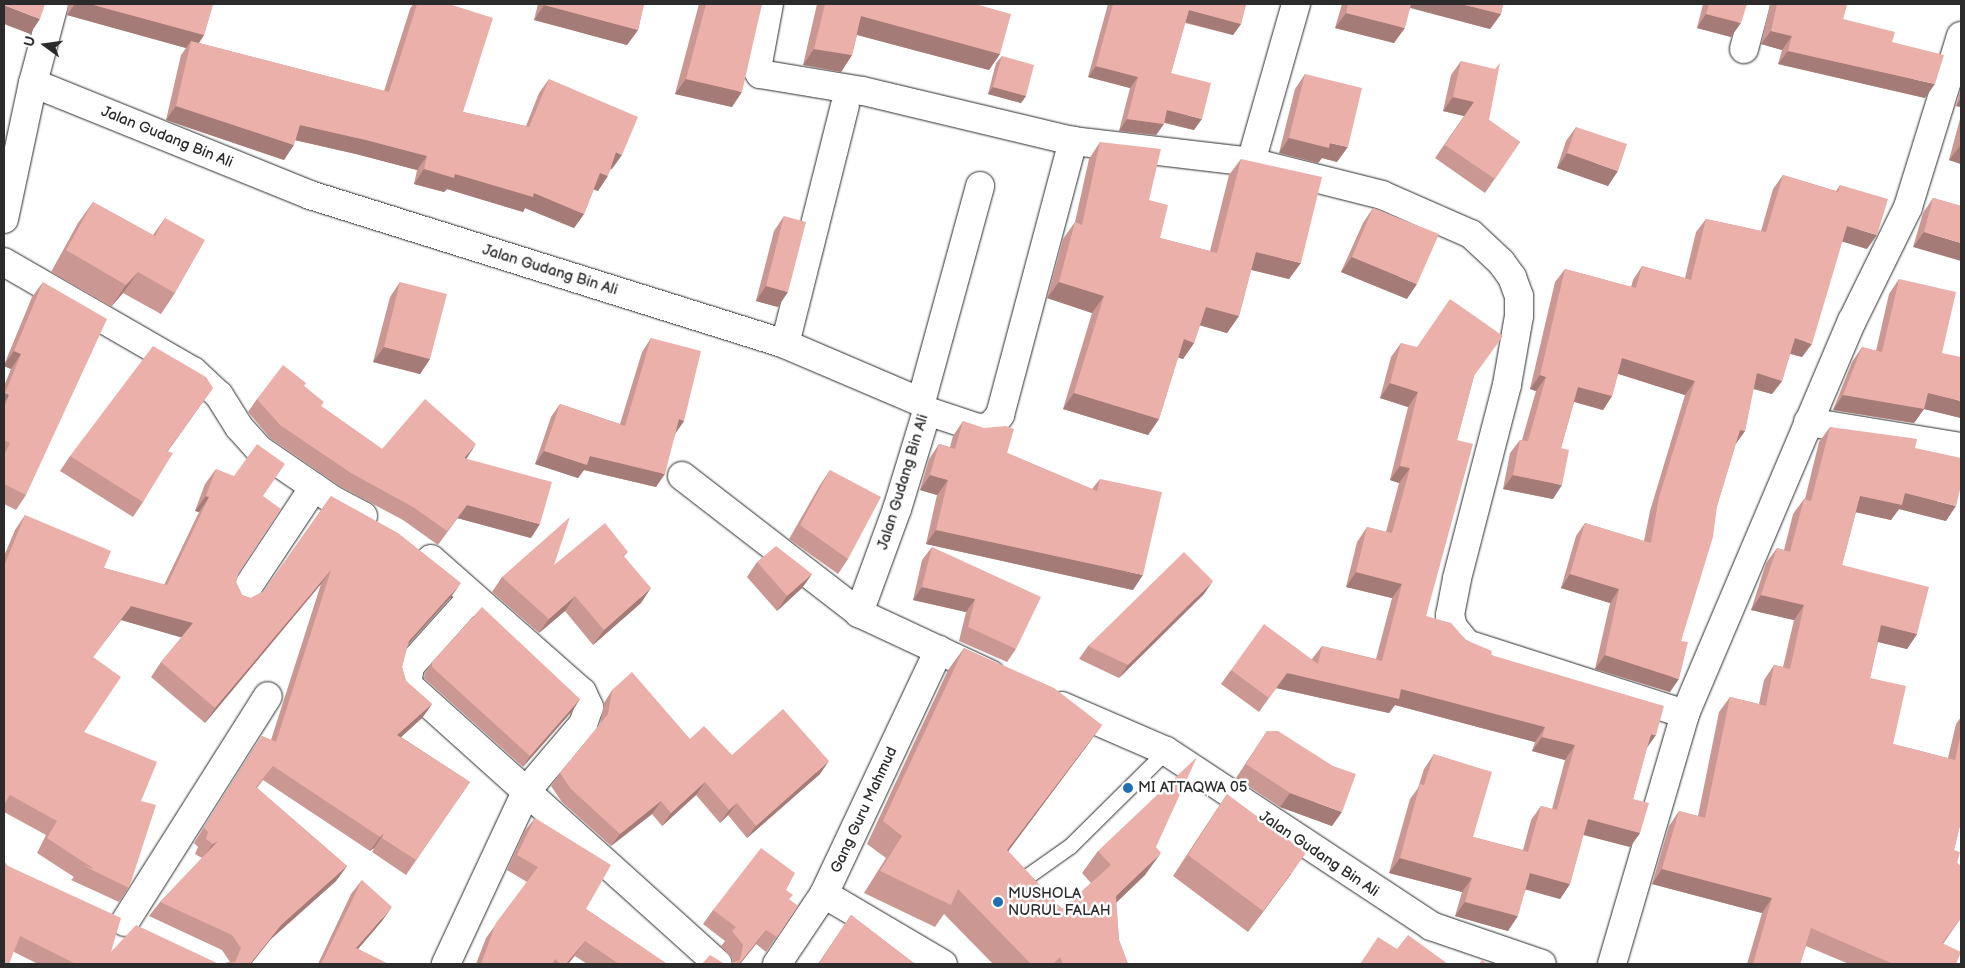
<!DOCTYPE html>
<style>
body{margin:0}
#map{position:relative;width:1965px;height:968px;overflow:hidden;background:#fff;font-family:"Balsamiq Sans",sans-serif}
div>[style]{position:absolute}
.roads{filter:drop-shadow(0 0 1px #2b2b2b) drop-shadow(0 0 1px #2b2b2b)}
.service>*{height:15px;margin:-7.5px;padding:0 7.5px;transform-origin:7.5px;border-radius:7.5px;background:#fff}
.minor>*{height:28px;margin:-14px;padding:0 14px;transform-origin:14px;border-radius:14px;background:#fff}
.tertiary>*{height:28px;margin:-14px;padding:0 14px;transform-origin:14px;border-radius:14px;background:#fff}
.wall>*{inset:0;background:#ca9792}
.shaded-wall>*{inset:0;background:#a47b77}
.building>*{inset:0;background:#ebb0aa}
.dots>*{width:14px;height:14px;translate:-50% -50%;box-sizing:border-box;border:2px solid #fff;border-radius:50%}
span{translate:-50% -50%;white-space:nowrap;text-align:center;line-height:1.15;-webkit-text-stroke:5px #fff;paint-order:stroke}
.street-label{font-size:15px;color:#2b2b2b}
.poi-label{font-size:15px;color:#2b2b2b}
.left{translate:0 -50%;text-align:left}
.frame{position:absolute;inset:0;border:5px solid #2b2b2b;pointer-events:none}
.north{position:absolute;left:20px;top:20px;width:50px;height:50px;-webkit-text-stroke:4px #fff;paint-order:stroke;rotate:284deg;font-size:14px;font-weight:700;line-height:20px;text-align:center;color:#2b2b2b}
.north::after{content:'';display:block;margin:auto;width:18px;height:22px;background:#2b2b2b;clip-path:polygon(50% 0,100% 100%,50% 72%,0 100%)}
</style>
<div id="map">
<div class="roads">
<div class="service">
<div style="left:1026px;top:877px;width:54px;rotate:-35.2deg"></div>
<div style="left:1070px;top:846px;width:135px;rotate:-44.7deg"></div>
</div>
<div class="minor">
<div style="left:769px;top:4px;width:66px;rotate:100.5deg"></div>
<div style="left:757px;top:69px;width:6px;rotate:59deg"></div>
<div style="left:760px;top:74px;width:104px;rotate:9.4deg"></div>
<div style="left:863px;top:91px;width:216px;rotate:13.4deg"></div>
<div style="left:1073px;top:141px;width:179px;rotate:6.7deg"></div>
<div style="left:1296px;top:4px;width:164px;rotate:105.9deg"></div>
<div style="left:1251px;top:162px;width:135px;rotate:14.1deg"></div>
<div style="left:1382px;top:195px;width:97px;rotate:23.7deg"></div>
<div style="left:1471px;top:234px;width:41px;rotate:43deg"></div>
<div style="left:1501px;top:262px;width:19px;rotate:54deg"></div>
<div style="left:1512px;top:277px;width:20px;rotate:70deg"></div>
<div style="left:1519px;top:296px;width:20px;rotate:90deg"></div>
<div style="left:1519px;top:316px;width:70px;rotate:99.9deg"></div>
<div style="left:1507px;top:385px;width:200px;rotate:104.5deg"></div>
<div style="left:1457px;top:579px;width:37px;rotate:101deg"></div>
<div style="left:1450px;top:615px;width:12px;rotate:76deg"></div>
<div style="left:1453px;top:627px;width:22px;rotate:51deg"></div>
<div style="left:1467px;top:644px;width:229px;rotate:17.8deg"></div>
<div style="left:1744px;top:49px;width:47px;rotate:-75.1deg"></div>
<div style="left:33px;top:83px;width:299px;rotate:22deg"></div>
<div style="left:310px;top:195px;width:498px;rotate:17.4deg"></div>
<div style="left:785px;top:344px;width:148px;rotate:23.1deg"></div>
<div style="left:921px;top:402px;width:11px;rotate:56deg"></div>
<div style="left:927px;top:411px;width:102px;rotate:107deg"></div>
<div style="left:897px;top:509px;width:111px;rotate:110.1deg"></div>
<div style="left:859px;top:613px;width:145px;rotate:25deg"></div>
<div style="left:4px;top:262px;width:218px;rotate:30deg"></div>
<div style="left:193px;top:371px;width:35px;rotate:43deg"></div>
<div style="left:219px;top:395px;width:38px;rotate:58deg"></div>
<div style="left:239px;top:427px;width:31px;rotate:48deg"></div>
<div style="left:260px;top:450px;width:88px;rotate:34.4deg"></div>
<div style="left:333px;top:500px;width:34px;rotate:28deg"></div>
<div style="left:785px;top:344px;width:246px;rotate:-75.9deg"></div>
<div style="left:921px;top:402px;width:224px;rotate:-74.7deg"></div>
<div style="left:927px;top:411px;width:54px;rotate:18.4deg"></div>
<div style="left:978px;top:428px;width:12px;rotate:-5deg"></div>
<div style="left:990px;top:427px;width:16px;rotate:-50deg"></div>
<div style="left:1000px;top:415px;width:284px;rotate:-75.1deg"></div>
<div style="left:1808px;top:422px;width:155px;rotate:9.3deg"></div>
<div style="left:682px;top:476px;width:224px;rotate:37.7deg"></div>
<div style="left:431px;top:559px;width:201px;rotate:41.4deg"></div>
<div style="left:582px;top:692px;width:17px;rotate:65deg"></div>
<div style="left:589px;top:707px;width:18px;rotate:109deg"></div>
<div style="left:583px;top:724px;width:87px;rotate:130.3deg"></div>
<div style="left:527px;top:790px;width:192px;rotate:115deg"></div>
<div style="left:241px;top:597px;width:132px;rotate:-56.4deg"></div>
<div style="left:472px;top:597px;width:93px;rotate:131.9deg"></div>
<div style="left:410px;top:666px;width:18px;rotate:99deg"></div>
<div style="left:407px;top:684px;width:418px;rotate:42deg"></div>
<div style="left:1062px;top:706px;width:113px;rotate:23.4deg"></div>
<div style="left:1166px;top:751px;width:318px;rotate:33.4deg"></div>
<div style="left:1431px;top:926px;width:117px;rotate:18.9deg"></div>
<div style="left:824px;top:894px;width:138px;rotate:30.5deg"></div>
<div style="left:125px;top:922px;width:267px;rotate:-57.7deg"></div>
<div style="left:777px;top:964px;width:84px;rotate:-56.1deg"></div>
<div style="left:824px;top:894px;width:270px;rotate:-64.8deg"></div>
<div style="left:1612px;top:964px;width:260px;rotate:-73.7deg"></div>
<div style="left:1685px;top:714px;width:427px;rotate:-67deg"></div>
<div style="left:1852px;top:321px;width:127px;rotate:-63.8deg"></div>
<div style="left:1908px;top:207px;width:179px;rotate:-72.8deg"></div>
</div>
<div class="tertiary">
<div style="left:4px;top:219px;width:139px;rotate:-78deg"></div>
<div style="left:33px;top:83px;width:82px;rotate:-75.1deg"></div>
</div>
</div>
<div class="wall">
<div style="clip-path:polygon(68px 4px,213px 4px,204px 35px,199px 43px,384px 91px,410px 9px,413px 4px,449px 4px,463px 112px,526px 126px,539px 93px,549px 79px,612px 169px,611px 169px,598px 191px,594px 189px,584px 214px,574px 228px,525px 208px,523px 212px,447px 189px,444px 192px,414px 184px,417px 170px,356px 154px,295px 140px,284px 160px,166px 120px,181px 55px,186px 48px,67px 15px)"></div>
<div style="clip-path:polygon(538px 4px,644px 4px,638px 30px,627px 45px,534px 20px)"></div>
<div style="clip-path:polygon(699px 4px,762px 4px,732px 107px,675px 94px)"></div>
<div style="clip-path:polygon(817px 4px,975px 4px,1000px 54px,989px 70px,857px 35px,852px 55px,841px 72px,803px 65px)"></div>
<div style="clip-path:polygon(1108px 4px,1246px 4px,1241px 24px,1233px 35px,1185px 23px,1171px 73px,1194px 130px,1164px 123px,1156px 135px,1119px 131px,1130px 88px,1088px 77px)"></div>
<div style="clip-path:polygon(1342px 4px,1503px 4px,1501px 14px,1490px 29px,1410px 8px,1394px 43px,1335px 28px)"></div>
<div style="clip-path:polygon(1703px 4px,1747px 4px,1731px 37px,1697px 28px)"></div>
<div style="clip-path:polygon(1770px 4px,1847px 4px,1843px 19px,1892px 42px,1925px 98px,1778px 64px,1782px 50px,1761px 44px)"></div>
<div style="clip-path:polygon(1002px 56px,1026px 96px,1021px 103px,988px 94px,996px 63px)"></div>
<div style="clip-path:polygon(1461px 61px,1489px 120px,1520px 142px,1485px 193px,1435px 158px,1464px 116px,1443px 111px,1451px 75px)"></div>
<div style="clip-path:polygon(1305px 74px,1337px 162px,1322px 158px,1318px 163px,1279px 153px,1295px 89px)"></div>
<div style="clip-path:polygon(1961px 88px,1961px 107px,1956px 106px)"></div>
<div style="clip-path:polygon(1961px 115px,1961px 164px,1949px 160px)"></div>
<div style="clip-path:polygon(1576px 127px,1608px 186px,1557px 168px,1566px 141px)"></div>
<div style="clip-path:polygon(1100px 142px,1149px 200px,1160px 238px,1210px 251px,1229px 175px,1241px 159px,1289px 279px,1251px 270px,1239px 316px,1227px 333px,1200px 325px,1194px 343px,1183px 359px,1178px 357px,1159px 419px,1148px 435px,1063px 409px,1092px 313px,1047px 298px,1063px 239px,1075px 222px,1089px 159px)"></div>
<div style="clip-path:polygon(1783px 175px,1836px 191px,1840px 185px,1867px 249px,1842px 241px,1802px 357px,1790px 354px,1782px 381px,1772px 394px,1753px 389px,1745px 431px,1736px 443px,1717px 506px,1681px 641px,1670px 692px,1595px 669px,1610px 603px,1561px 588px,1576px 536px,1585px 523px,1644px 541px,1650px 511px,1685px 395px,1618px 374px,1612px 396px,1603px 410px,1574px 402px,1561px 448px,1553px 499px,1503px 489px,1510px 453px,1520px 440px,1522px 440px,1536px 391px,1530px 389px,1555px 282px,1565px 269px,1631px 287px,1633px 280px,1642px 266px,1685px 278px,1696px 232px,1706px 219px,1761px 231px,1773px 189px)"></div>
<div style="clip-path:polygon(1933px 198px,1961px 206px,1913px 247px,1923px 213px)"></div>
<div style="clip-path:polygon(93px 202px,153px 235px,165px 218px,175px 293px,161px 314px,123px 293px,111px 307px,51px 272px,78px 223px)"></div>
<div style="clip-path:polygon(1373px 208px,1407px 299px,1341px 272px,1363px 223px)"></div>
<div style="clip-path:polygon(784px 216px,778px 307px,756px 301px,774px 231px)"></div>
<div style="clip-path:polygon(1899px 279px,1942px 353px,1961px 418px,1924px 409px,1914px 423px,1833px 410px,1852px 362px,1862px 347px,1876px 351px,1889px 294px)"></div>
<div style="clip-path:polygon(43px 282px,26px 495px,16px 510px,4px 504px,4px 386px,11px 369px,4px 366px,4px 365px,32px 297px)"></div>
<div style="clip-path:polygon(400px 282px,430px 359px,420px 374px,373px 362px,390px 297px)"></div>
<div style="clip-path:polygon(651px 338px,684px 421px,676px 432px,656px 487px,584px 470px,578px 478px,535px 464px,551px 417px,560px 404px,620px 424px,642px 352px)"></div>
<div style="clip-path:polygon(1401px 343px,1474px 376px,1457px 440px,1426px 616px,1647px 747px,1633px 799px,1640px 833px,1630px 847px,1583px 835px,1570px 884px,1560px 899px,1526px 889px,1508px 931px,1455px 916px,1462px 892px,1389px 873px,1410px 799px,1418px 788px,1424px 769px,1434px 754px,1473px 837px,1523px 850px,1531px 820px,1541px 806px,1552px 809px,1565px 760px,1532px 751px,1535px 742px,1395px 705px,1389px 713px,1276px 688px,1259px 712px,1221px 684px,1231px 670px,1312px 659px,1322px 646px,1376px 659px,1392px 598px,1346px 587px,1357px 542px,1367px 527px,1386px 532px,1399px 483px,1390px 480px,1408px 407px,1380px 398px,1391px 357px)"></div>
<div style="clip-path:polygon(304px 386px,321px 406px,382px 449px,466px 459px,531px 538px,457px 518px,438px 545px,403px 520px,341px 487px,270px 438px,248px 412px,257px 399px)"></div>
<div style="clip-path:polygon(213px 388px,168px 451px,143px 502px,133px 517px,60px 471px,70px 456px)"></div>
<div style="clip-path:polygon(963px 421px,1007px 453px,1092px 489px,1100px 479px,1133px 590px,926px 544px,937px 495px,920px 490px,929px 459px,939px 444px,950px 447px,953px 436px)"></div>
<div style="clip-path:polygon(1830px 427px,1915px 448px,1946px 521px,1899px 509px,1891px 520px,1856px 512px,1842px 565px,1917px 634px,1907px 649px,1878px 642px,1870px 678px,1893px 744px,1948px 758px,1956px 724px,1961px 717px,1961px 821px,1954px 850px,1957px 863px,1961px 866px,1961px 918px,1943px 944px,1956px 964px,1849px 964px,1806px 946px,1800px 964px,1747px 964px,1762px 913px,1652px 884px,1669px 826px,1679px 811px,1698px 816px,1719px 712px,1730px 697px,1759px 704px,1764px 680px,1774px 665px,1783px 667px,1794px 620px,1751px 610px,1766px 563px,1777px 548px,1784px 550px,1793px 514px,1804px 499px,1805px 499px,1819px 442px)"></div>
<div style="clip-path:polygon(216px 469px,263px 496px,236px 582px,242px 595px,251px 598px,264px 591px,331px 496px,451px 597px,407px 646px,402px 667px,406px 681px,432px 704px,422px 718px,401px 737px,470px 782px,406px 875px,372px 852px,374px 848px,370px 851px,263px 780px,257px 788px,347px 866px,336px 881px,271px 939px,251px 964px,38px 964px,14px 952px,8px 866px,111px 952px,219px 964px,230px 962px,222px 950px,149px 916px,160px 902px,202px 858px,195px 854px,198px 847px,194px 843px,252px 751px,262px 736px,271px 740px,321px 584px,205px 723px,151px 677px,161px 662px,182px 637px,121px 620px,93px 657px,84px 732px,141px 801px,129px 888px,119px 902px,71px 880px,74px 877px,37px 853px,46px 835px,4px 812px,4px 556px,15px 530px,25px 515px,104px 568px,164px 585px,199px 512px,195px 511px,205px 484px)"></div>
<div style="clip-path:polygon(830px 470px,848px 559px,838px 574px,789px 539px,820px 485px)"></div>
<div style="clip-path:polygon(932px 547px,1016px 649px,1007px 662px,959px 641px,966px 612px,913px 600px,922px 560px)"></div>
<div style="clip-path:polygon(628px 552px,624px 556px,641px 603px,593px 645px,565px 611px,539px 633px,492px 592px,502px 577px,554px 565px)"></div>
<div style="clip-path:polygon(757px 562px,812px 574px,802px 588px,777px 611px,747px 577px)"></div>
<div style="clip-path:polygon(1204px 594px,1119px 678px,1079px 659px,1088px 646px)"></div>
<div style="clip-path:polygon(964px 648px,1102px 725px,1086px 747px,1008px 851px,1062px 909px,1091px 883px,1082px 873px,1098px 851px,1156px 847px,1145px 875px,1116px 903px,1119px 940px,1128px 964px,993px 964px,944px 914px,935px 927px,864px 893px,886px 858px,867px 844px,948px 670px)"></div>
<div style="clip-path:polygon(432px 662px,580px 699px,573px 710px,523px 767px,424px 678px,425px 673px)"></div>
<div style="clip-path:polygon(612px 690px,690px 739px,732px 755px,820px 774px,747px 838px,728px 815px,720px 823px,696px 795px,662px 826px,652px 814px,611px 846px,562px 802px,551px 786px,560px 773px,600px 724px,604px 703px)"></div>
<div style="clip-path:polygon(1267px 731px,1332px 826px,1280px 807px,1236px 778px)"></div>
<div style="clip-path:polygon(1227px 794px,1291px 874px,1248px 932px,1173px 876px,1213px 815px)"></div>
<div style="clip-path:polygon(535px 818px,586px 909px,667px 964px,587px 964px,575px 956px,568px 964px,476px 964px,486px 938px,527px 882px,507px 870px,524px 832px)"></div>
<div style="clip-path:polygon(362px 880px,382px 921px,358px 949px,388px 964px,318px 964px,351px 894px)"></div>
<div style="clip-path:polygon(786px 890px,789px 900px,798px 906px,766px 952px,756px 944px,740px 964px,732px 962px,733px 960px,721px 946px,725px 941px,703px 924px,713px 910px)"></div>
<div style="clip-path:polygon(851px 915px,915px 964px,818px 964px)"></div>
</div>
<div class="shaded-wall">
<div style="clip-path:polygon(75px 4px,90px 4px,204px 35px,194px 50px,191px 41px,186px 48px,67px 15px)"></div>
<div style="clip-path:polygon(1406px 4px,1461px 4px,1501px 14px,1490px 29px,1404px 6px)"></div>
<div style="clip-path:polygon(4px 5px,40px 19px,30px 34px,4px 24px)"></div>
<div style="clip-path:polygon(544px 5px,638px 30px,627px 45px,534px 20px)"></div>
<div style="clip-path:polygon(1189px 10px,1241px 24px,1233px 35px,1181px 21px)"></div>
<div style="clip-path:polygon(1346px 13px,1405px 28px,1394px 43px,1335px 28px)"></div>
<div style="clip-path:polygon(1706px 14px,1741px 23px,1731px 37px,1697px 28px)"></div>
<div style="clip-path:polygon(861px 16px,1000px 54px,989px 70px,850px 33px)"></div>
<div style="clip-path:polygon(1771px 31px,1792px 36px,1782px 50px,1761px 44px)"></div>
<div style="clip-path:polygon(814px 49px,852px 55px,841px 72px,803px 65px)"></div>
<div style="clip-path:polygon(1788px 51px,1935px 84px,1925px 98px,1778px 64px)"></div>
<div style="clip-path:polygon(1096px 66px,1138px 77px,1130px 88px,1088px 77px)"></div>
<div style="clip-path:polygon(686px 79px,742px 92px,732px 107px,675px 94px)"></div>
<div style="clip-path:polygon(993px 87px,1026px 96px,1021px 103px,988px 94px)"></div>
<div style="clip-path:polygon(1453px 97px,1474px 102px,1464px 116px,1443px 111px)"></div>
<div style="clip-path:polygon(1961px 98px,1961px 107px,1956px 106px)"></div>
<div style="clip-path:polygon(176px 106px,294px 145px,284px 160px,166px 120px)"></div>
<div style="clip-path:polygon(1167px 110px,1202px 119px,1194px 130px,1159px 121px)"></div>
<div style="clip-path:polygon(1127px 119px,1164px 124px,1156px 135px,1119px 131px)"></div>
<div style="clip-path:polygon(300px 125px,366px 140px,427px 156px,417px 170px,356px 154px,290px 139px)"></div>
<div style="clip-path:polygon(1289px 138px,1330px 143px,1348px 147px,1337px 162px,1322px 158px,1318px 163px,1279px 153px)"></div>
<div style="clip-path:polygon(1960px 146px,1961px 146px,1961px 164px,1949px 160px)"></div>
<div style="clip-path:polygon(616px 152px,622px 155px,612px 169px,606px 167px)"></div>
<div style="clip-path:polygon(1567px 153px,1618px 171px,1608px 186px,1557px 168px)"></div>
<div style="clip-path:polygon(424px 169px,455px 174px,534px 193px,584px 214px,574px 228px,525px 208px,523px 212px,447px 189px,444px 192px,414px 184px)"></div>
<div style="clip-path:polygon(600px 173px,608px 176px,598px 191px,590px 188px)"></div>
<div style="clip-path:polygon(1847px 226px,1877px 235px,1867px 249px,1837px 240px)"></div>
<div style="clip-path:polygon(1924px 232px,1961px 243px,1961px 261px,1913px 247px)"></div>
<div style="clip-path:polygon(1256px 252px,1301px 263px,1289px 279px,1244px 268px)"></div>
<div style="clip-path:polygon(1352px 257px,1417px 284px,1407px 299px,1341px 272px)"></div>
<div style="clip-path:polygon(138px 272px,123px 293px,111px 307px,126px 285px)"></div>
<div style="clip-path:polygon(1059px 282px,1104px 296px,1092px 313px,1047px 298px)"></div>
<div style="clip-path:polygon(766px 286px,788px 292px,778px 307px,756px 301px)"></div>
<div style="clip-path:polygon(1206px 307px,1239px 316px,1227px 333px,1195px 324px)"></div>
<div style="clip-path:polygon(1795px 338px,1812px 344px,1802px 357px,1785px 352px)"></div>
<div style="clip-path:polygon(1184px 339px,1194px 343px,1183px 359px,1173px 356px)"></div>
<div style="clip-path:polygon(384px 347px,430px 359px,420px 374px,373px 362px)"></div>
<div style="clip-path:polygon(14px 351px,21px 354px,11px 369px,4px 366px,4px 365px)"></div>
<div style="clip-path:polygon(1622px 358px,1695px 381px,1685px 395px,1613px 372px)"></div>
<div style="clip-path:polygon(1757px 373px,1782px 381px,1772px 394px,1747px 387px)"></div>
<div style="clip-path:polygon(1540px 375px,1546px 377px,1536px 391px,1530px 389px)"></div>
<div style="clip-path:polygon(1390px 383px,1418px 392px,1408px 407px,1380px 398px)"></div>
<div style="clip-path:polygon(1578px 387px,1612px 396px,1603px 410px,1568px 400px)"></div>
<div style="clip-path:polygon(5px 393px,9px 395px,4px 403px,4px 395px)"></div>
<div style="clip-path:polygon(1074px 393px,1159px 419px,1148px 435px,1063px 409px)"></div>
<div style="clip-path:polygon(1928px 393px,1961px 401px,1961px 418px,1924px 409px,1914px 423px,1833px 410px,1843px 395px)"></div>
<div style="clip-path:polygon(679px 419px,684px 421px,675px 434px)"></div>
<div style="clip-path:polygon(1740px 430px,1745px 431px,1735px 445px)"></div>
<div style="clip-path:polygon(476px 444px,467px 458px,454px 472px,464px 458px)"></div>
<div style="clip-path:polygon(544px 451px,590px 456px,665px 474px,656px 487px,584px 470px,578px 478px,535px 464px)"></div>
<div style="clip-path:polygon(1400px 466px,1410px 468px,1399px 483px,1390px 480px)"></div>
<div style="clip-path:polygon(930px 475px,948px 480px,937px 495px,920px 490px)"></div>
<div style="clip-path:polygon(1513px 475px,1562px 485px,1553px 499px,1503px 489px)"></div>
<div style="clip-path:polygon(1905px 493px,1956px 506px,1946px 521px,1899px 509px,1891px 520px,1850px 511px,1860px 496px)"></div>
<div style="clip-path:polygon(206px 496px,209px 497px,199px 512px,195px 511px)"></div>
<div style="clip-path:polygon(467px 505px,540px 524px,531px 538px,457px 518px,438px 545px)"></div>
<div style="clip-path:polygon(936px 530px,1143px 575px,1133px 590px,926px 544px)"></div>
<div style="clip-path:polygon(331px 570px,321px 584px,205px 723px,215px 708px)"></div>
<div style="clip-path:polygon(1356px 572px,1402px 584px,1392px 598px,1346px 587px)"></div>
<div style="clip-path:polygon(812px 574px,802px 588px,777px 611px,787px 596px)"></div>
<div style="clip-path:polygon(1570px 574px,1619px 589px,1610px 603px,1561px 588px)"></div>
<div style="clip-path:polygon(1213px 581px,1204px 594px,1119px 678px,1128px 665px)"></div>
<div style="clip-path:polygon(461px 583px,451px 597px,398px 656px,409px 641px)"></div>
<div style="clip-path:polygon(922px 587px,975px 599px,966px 612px,913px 600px)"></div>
<div style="clip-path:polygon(651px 588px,641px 603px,593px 645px,604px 630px)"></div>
<div style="clip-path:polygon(1761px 595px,1804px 605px,1794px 620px,1751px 610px)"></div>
<div style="clip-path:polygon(575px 596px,565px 611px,539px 633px,549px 619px)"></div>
<div style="clip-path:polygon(131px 606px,193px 623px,183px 638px,121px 620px,82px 671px)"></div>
<div style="clip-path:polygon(1881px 625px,1917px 634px,1907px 649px,1870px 640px)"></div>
<div style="clip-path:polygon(1605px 655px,1679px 679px,1670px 692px,1595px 669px)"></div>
<div style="clip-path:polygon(1287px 673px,1401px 689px,1545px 727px,1535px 742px,1395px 705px,1389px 713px,1276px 688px,1259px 712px)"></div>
<div style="clip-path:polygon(580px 699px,573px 710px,523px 767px,530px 756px)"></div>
<div style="clip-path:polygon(432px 704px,422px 718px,387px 750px,397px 735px)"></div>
<div style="clip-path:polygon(1102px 725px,1086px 747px,992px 873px,1007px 850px)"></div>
<div style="clip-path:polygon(1651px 734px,1656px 735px,1646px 749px)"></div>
<div style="clip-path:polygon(1542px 737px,1575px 745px,1565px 760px,1532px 751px)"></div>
<div style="clip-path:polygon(829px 761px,820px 774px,747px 838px,756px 826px)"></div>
<div style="clip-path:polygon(705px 782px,696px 795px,662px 826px,671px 813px)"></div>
<div style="clip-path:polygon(1290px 793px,1342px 812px,1332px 826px,1280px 807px)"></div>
<div style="clip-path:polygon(661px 801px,652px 814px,611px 846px,620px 834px)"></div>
<div style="clip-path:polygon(737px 803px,728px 815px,720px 823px,729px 810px)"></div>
<div style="clip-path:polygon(1588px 819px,1640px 833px,1630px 847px,1577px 833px)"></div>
<div style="clip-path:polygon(384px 833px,374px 848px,370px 851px,380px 837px)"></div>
<div style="clip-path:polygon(218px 841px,203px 858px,213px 844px)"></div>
<div style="clip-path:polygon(1161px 853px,1145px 875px,1100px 918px,1116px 896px)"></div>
<div style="clip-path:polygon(1306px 853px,1291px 874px,1248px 932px,1263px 911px)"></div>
<div style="clip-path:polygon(1400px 858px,1472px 878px,1462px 892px,1389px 873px)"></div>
<div style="clip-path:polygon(347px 866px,336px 881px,271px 939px,251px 964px,250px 964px,281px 925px)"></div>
<div style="clip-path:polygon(1662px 869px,1772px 898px,1762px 913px,1652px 884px)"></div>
<div style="clip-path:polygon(1530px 873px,1570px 884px,1560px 899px,1520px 888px)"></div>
<div style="clip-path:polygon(1465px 902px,1518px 916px,1508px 931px,1455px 916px)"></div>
<div style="clip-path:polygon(392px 907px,382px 921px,346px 963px,356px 948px)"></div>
<div style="clip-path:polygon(766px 930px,756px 944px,740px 964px,739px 964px)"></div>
<div style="clip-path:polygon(585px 941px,568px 964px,566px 964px)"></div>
</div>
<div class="building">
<div style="clip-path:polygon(4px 4px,45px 4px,40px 19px,4px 5px)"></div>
<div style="clip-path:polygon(90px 4px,213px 4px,204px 35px)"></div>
<div style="clip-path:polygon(417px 4px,449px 4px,493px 18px,463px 112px,529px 127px,549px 79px,638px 117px,622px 155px,616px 152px,608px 176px,600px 173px,584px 214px,534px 193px,533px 197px,455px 174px,454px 178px,424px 169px,427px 156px,366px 140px,300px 125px,294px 145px,176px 106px,191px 41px,389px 92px)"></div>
<div style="clip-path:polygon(545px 4px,644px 4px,638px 30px,544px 5px)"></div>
<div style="clip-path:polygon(706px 4px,762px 4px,742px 92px,686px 79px)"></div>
<div style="clip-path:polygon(825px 4px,975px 4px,1011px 14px,1000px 54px,861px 16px,852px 55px,814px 49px)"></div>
<div style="clip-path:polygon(1113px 4px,1246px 4px,1241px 24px,1189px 10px,1171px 73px,1211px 83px,1202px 119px,1167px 110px,1164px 124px,1127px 119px,1138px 77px,1096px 66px)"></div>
<div style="clip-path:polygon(1348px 4px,1411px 4px,1405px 28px,1346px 13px)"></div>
<div style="clip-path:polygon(1461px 4px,1503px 4px,1501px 14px)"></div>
<div style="clip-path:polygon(1709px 4px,1747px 4px,1741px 23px,1706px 14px)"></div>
<div style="clip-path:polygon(1777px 4px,1847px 4px,1843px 19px,1895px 32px,1892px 42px,1944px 55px,1935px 84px,1788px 51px,1792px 36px,1771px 31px)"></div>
<div style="clip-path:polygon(1002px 56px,1034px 65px,1026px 96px,993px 87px)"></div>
<div style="clip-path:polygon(1461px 61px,1495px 69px,1500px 63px,1489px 120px,1520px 142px,1495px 179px,1445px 145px,1474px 102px,1453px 97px)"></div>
<div style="clip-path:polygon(1305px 74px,1362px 88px,1348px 147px,1330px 143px,1329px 148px,1289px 138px)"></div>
<div style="clip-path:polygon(1576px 127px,1627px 144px,1618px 171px,1567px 153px)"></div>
<div style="clip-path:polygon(1100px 142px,1161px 149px,1149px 200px,1168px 205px,1160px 238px,1217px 253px,1241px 159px,1322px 177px,1301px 263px,1256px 252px,1239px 316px,1206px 307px,1194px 343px,1184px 339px,1159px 419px,1074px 393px,1104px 296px,1059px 282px,1075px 222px,1082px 225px)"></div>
<div style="clip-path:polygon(1783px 175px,1838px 192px,1840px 185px,1888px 199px,1877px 235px,1847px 226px,1812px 344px,1795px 338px,1782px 381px,1757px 373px,1745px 431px,1740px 430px,1717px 506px,1713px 537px,1681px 641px,1688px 642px,1679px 679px,1605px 655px,1619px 589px,1570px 574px,1585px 523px,1651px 543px,1659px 497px,1695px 381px,1622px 358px,1612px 396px,1578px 387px,1561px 448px,1569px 450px,1562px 485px,1513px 475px,1520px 440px,1528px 441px,1546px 377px,1540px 375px,1565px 269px,1636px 288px,1642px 266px,1691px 280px,1706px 219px,1766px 232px)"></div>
<div style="clip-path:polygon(1933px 198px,1961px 206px,1961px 243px,1924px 232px)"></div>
<div style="clip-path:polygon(93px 202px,155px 236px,165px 218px,205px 240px,175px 293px,138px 272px,126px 285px,66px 250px)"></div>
<div style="clip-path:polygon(1373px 208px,1439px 234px,1417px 284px,1352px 257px)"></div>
<div style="clip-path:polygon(784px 216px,806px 222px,788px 292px,766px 286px)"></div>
<div style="clip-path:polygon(1899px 279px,1956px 292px,1942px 353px,1961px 357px,1961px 401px,1928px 393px,1924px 409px,1843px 395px,1862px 347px,1882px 352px)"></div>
<div style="clip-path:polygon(43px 282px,107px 319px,26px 495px,4px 484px,4px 455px,10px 443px,4px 440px,4px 408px,9px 395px,5px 393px,21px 354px,14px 351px)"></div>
<div style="clip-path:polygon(400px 282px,447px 294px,430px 359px,384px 347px)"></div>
<div style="clip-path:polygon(1450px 299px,1503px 336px,1474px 376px,1457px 440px,1473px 444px,1426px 616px,1451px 623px,1466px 640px,1492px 651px,1491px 655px,1664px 706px,1656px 735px,1651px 734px,1633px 799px,1649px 803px,1640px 833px,1588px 819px,1570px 884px,1530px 873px,1518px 916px,1465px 902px,1472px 878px,1400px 858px,1420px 784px,1424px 785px,1434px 754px,1492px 772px,1473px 837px,1528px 852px,1541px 806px,1557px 810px,1575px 745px,1542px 737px,1545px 727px,1401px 689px,1399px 699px,1287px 673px,1269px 698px,1231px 670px,1264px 624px,1318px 664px,1322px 646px,1382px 661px,1402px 584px,1356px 572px,1367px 527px,1392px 533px,1410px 468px,1400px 466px,1418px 392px,1390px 383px,1401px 343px,1417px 347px)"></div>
<div style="clip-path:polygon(651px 338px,701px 351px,684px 421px,679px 419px,665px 474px,590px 456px,587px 465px,544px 451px,560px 404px,625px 426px)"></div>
<div style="clip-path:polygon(153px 346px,206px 377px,213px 388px,167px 451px,173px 453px,143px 502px,70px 456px)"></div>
<div style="clip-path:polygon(283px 365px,306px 383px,304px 386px,324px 402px,321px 406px,382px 449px,425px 399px,476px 444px,464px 458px,552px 482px,540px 524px,467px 505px,447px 531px,413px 507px,351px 473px,280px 425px,257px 399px)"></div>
<div style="clip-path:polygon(963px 421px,984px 428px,1006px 426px,1014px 429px,1007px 453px,1097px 491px,1100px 479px,1162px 492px,1143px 575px,936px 530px,948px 480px,930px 475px,939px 444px,955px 449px)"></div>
<div style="clip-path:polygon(1830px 427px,1917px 439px,1915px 448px,1961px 458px,1961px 486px,1956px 506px,1905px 493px,1902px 505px,1860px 496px,1842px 565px,1929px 587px,1917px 634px,1881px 625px,1870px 678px,1906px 686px,1893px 744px,1955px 760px,1961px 733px,1961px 821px,1954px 850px,1960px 852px,1957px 863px,1961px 866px,1961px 918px,1942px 943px,1961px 952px,1956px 964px,1893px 964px,1811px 928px,1800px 964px,1753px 964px,1772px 898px,1662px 869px,1679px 811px,1705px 818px,1730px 697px,1766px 706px,1774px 665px,1790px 669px,1804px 605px,1761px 595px,1777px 548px,1790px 552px,1804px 499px,1811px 501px)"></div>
<div style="clip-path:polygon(257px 444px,285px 464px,263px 496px,281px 509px,238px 574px,236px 582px,242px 595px,251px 598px,264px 591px,331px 496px,398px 533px,461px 583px,409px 641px,402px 667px,406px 681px,432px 704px,397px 735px,470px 782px,416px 860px,382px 838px,384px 833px,380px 837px,273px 766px,256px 787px,347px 866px,281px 925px,250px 964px,75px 964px,72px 962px,20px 936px,9px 964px,4px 964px,4px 861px,8px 866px,121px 918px,111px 952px,136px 925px,219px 964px,235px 962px,241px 948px,232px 935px,160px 902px,218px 841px,213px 844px,206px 839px,208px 832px,204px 828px,262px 736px,276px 742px,331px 570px,215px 708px,161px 662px,193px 623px,131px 606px,93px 657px,121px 677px,84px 732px,157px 762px,141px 801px,156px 805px,129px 888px,82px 865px,94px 869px,47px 838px,57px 821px,10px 795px,4px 805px,4px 566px,25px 515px,111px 551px,104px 568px,167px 585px,209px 497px,206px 496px,216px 469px,234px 476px)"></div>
<div style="clip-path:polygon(830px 470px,881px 497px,848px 559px,800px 525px)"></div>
<div style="clip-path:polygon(570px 517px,554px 565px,605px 523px,628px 552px,623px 555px,651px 588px,604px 630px,575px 596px,549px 619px,502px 577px)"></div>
<div style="clip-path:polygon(776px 546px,812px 574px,787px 596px,757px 562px)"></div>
<div style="clip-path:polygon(932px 547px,1041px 597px,1016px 649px,968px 627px,975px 599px,922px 587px)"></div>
<div style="clip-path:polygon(1184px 552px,1213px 581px,1128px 665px,1088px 646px)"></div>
<div style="clip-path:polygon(482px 607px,580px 699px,530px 756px,432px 667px,432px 662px)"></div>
<div style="clip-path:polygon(964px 648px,1054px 688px,1102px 725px,1007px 850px,1062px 909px,1111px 865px,1098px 851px,1197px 757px,1156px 847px,1161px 853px,1116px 896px,1119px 940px,1128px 964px,1063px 964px,1060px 957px,1053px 964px,1031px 964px,958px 889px,951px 905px,880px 871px,902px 836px,883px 821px)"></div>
<div style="clip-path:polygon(632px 672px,690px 739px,704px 726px,732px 755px,783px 709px,829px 761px,756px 826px,737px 803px,729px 810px,705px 782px,671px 813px,661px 801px,620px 834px,571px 789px,560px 773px,608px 714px,612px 690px)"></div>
<div style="clip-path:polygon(1267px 731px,1278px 731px,1333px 766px,1356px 774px,1342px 812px,1290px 793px,1246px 764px)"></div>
<div style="clip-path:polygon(1227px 794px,1306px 853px,1263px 911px,1188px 855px)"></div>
<div style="clip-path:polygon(535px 818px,611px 865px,586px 909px,667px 964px,619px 964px,585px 941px,566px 964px,561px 964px,555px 959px,552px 964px,481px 964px,496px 923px,538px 867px,517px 855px)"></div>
<div style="clip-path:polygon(761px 848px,795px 873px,786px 890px,793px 895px,789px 899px,798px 906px,777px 937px,766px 930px,739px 964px,727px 964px,740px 960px,743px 945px,732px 931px,736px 927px,713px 910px)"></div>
<div style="clip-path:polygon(362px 880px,392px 907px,356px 948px,388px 964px,321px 964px)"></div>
<div style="clip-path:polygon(851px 915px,915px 964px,819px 964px)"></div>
<div style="clip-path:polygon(1408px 935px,1448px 964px,1360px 964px,1378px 937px,1397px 949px)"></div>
<div style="clip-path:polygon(710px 955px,725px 964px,702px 964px)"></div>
<div style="clip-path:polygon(1482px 960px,1487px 964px,1479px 964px)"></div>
</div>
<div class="dots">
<div style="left:1128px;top:788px;background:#1f6fb2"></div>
<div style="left:998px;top:902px;background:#1f6fb2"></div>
</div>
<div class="street-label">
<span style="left:167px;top:137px;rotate:22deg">Jalan Gudang Bin Ali</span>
<span style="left:550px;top:270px;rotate:17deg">Jalan Gudang Bin Ali</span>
<span style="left:903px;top:482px;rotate:-73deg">Jalan Gudang Bin Ali</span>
<span style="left:864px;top:810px;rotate:-65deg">Gang Guru Mahmud</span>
<span style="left:1319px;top:854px;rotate:34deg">Jalan Gudang Bin Ali</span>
</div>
<div class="poi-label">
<span class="left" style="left:1138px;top:788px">MI ATTAQWA 05</span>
<span class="left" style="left:1008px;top:902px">MUSHOLA<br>NURUL FALAH</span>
</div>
<div class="frame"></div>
<div class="north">U</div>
</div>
